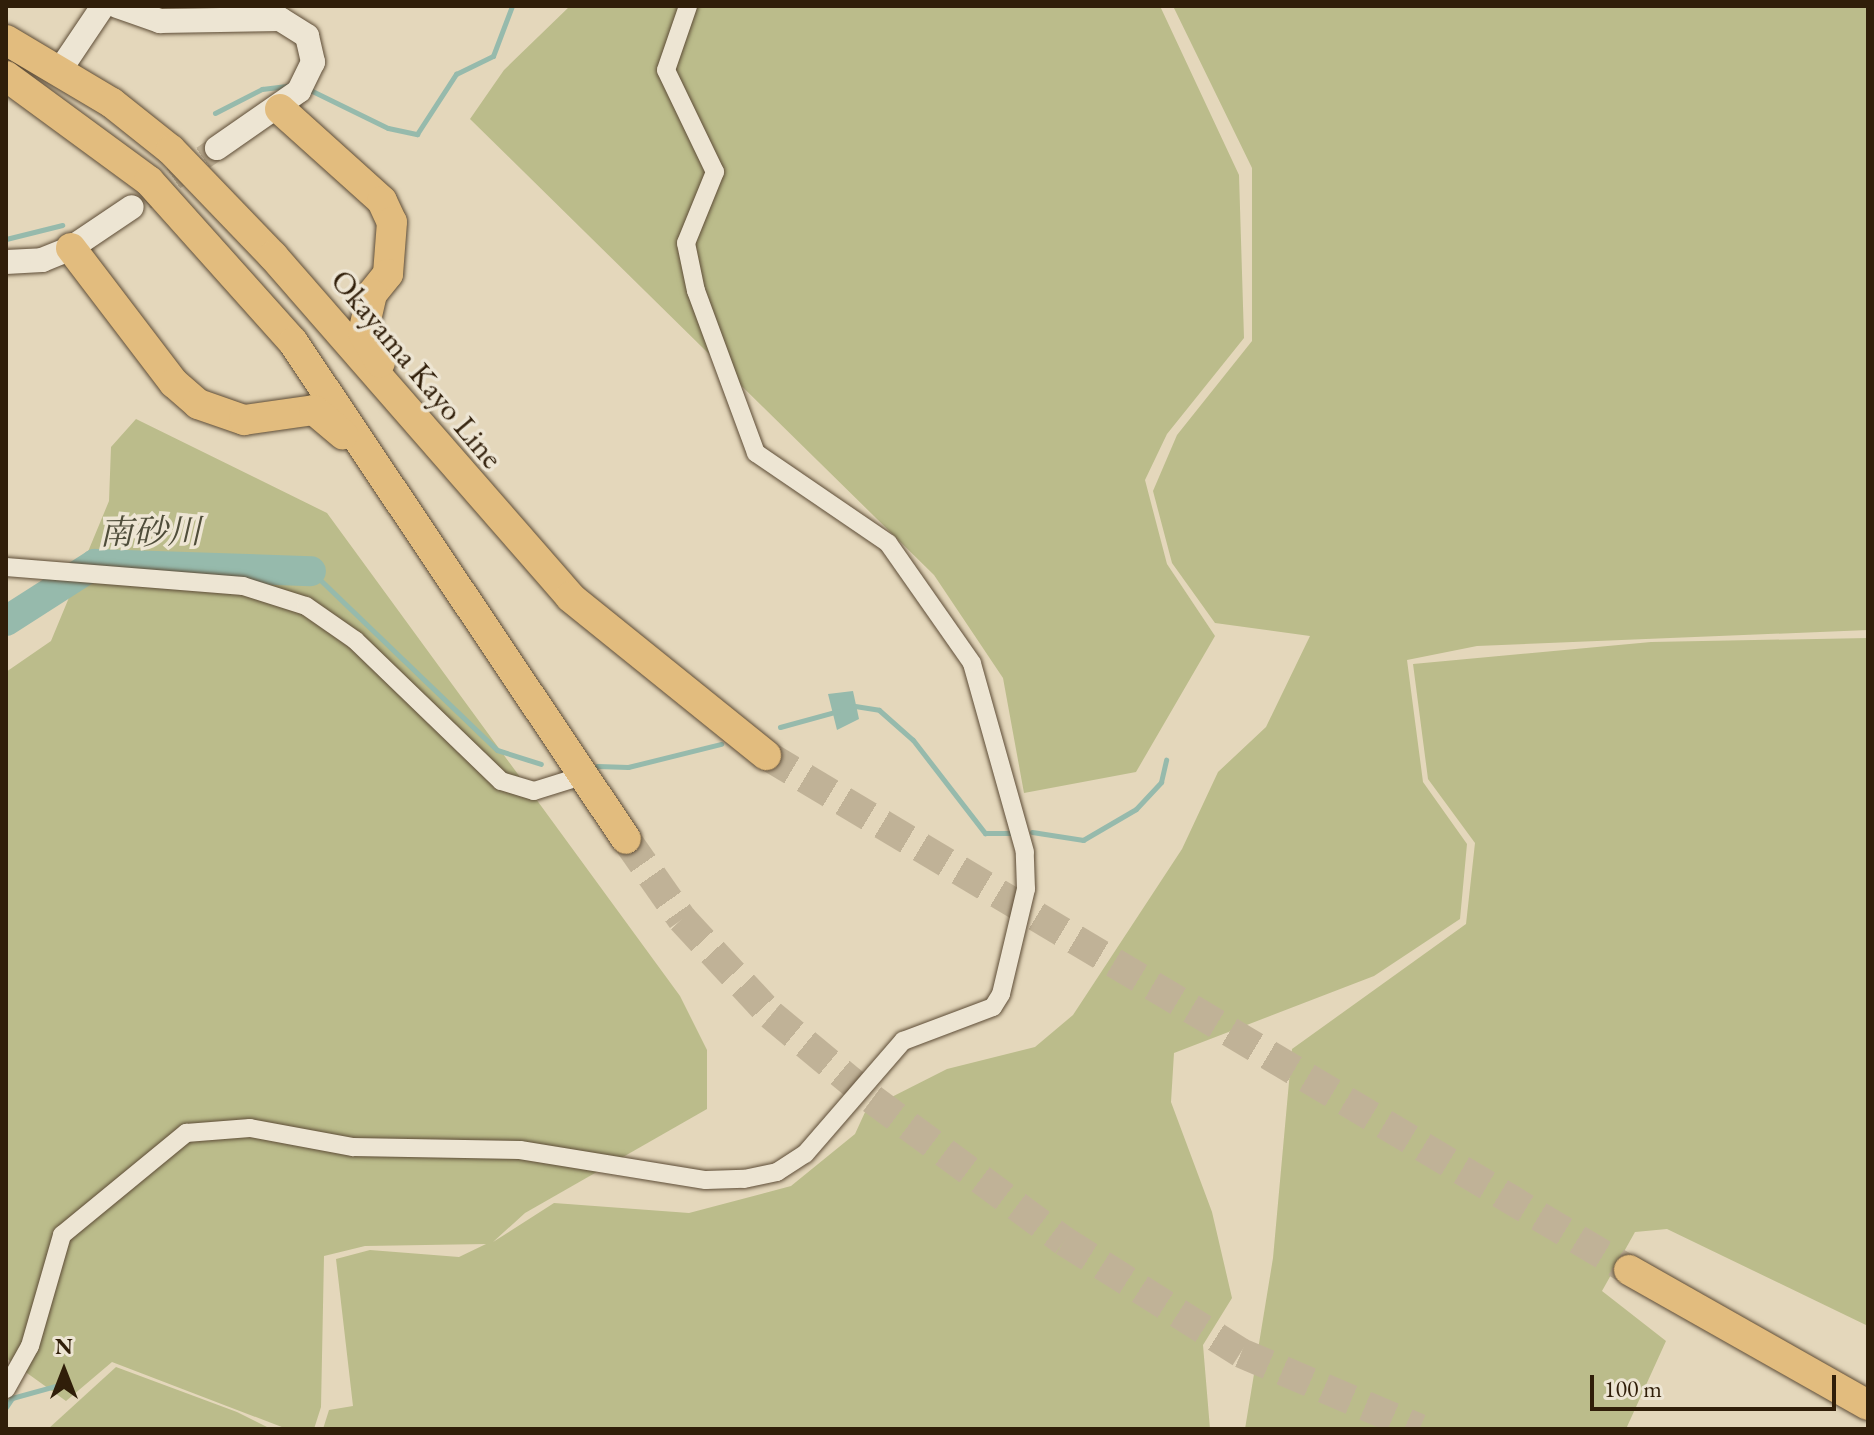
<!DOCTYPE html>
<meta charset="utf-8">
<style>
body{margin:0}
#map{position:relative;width:1874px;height:1435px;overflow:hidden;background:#e4d7bb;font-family:"EB Garamond","Noto Serif JP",serif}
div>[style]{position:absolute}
.green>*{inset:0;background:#bbbc8b}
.water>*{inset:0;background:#96baac}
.stream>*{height:5px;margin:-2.5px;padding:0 2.5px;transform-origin:2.5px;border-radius:2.5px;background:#96baac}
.river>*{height:30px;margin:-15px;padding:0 15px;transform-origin:15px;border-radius:15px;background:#96baac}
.tertiary-tunnel>*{height:24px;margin-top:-12px;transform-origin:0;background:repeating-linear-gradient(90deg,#c0b297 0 24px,transparent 0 36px)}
.primary-tunnel>*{height:30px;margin-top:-15px;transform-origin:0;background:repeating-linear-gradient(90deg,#c0b297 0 30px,transparent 0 45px)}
.roads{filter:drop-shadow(0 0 2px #5d4c36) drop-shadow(0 0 2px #5d4c36)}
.minor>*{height:18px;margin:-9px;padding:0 9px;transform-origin:9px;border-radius:9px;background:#ede5d3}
.tertiary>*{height:24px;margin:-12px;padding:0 12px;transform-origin:12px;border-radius:12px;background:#ede5d3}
.primary>*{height:30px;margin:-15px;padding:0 15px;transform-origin:15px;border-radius:15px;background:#e2bc7e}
span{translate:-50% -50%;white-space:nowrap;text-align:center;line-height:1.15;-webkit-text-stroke:7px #ede5d3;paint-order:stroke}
.street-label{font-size:32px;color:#301e09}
.water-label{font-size:34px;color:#4f4d3a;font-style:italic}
.frame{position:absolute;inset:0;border:8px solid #301e09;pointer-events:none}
.north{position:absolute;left:24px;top:1331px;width:80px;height:80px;-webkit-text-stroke:6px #ede5d3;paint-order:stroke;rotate:0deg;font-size:22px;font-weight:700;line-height:32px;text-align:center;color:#301e09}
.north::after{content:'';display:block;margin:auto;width:28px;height:36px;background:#301e09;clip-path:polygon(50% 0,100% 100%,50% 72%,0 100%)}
.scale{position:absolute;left:1590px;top:1375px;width:246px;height:36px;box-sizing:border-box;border:4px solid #301e09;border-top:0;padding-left:10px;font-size:24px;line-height:28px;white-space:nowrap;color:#301e09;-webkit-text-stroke:6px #ede5d3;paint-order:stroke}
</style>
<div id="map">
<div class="green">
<div style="clip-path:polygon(570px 6px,1160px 6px,1239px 175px,1244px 338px,1167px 434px,1145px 480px,1167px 564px,1215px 636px,1136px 772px,1024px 793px,1003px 678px,934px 575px,470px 119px,504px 70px)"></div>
<div style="clip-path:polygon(1173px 6px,1868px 6px,1868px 630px,1477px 646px,1407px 660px,1423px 782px,1467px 844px,1460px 919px,1374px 976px,1174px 1053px,1171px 1102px,1212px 1212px,1232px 1298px,1203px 1345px,1210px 1429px,323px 1429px,329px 1410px,353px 1406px,336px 1259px,370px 1250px,459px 1257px,486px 1244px,365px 1246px,324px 1256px,321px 1407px,314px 1429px,287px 1429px,112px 1362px,66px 1401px,6px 1358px,6px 672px,51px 641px,109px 501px,111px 447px,136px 419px,327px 513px,680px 996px,707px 1050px,707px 1109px,525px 1213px,493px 1242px,554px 1203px,689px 1213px,791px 1186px,855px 1134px,866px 1110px,947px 1069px,1035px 1047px,1073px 1015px,1182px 849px,1218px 772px,1266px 727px,1310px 636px,1215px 623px,1172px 563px,1153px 491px,1177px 435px,1252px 341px,1252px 168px)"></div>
<div style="clip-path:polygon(1868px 638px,1868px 1326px,1667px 1229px,1635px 1232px,1602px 1291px,1666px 1341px,1626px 1429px,1245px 1429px,1273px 1258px,1292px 1049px,1466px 924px,1475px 843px,1428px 779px,1413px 664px,1651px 642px)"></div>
<div style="clip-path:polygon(116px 1367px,237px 1412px,271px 1429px,48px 1429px)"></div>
</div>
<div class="water">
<div style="clip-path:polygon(853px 691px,859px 719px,837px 730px,828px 694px)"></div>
</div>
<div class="stream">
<div style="left:306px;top:88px;width:91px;rotate:26deg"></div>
<div style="left:388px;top:128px;width:30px;rotate:12deg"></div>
<div style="left:417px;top:134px;width:72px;rotate:-57deg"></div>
<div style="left:456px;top:74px;width:41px;rotate:-25.9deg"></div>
<div style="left:493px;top:56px;width:53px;rotate:-69.2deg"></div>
<div style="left:215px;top:113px;width:53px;rotate:-27.1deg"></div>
<div style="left:262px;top:89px;width:31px;rotate:-7deg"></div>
<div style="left:6px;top:239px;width:58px;rotate:-14deg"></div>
<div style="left:311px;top:571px;width:258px;rotate:43.9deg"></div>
<div style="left:497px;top:750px;width:46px;rotate:17.7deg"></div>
<div style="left:855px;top:706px;width:24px;rotate:9deg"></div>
<div style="left:879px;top:710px;width:45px;rotate:41.4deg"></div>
<div style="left:913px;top:740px;width:118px;rotate:52.3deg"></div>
<div style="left:985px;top:833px;width:27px"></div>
<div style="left:780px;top:727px;width:60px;rotate:-15.4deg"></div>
<div style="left:597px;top:766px;width:31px;rotate:2deg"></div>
<div style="left:628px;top:767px;width:96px;rotate:-13.9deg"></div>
<div style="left:1032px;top:832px;width:52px;rotate:8.9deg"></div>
<div style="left:1083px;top:840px;width:61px;rotate:-30.3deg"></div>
<div style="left:1136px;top:809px;width:37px;rotate:-47deg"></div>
<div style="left:1161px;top:782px;width:23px;rotate:-77deg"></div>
<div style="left:6px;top:1407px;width:11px;rotate:-56deg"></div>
<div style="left:12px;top:1398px;width:53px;rotate:-15.4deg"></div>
</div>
<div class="river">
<div style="left:6px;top:621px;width:106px;rotate:-32.6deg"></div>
<div style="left:95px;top:564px;width:216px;rotate:1.9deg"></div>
</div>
<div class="tertiary-tunnel">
<div style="left:144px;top:199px;width:89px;rotate:-34.9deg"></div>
</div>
<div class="primary-tunnel">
<div style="left:766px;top:755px;width:1005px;rotate:30.83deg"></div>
<div style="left:626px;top:839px;width:98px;rotate:55deg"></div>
<div style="left:682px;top:919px;width:131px;rotate:47.2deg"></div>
<div style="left:771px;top:1015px;width:131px;rotate:39.7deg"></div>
<div style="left:872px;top:1099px;width:239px;rotate:36.5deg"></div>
<div style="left:1064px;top:1241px;width:209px;rotate:32.3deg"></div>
<div style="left:1241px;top:1353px;width:194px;rotate:23deg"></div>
</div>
<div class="roads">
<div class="minor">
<div style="left:6px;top:567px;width:238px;rotate:4.6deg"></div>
<div style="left:243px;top:586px;width:66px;rotate:17.6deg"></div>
<div style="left:306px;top:606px;width:60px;rotate:34.8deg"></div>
<div style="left:355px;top:640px;width:203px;rotate:44deg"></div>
<div style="left:501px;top:781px;width:34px;rotate:17deg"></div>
<div style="left:534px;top:791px;width:47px;rotate:-17.3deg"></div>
<div style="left:6px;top:1389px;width:49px;rotate:-60.8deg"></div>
<div style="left:30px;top:1346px;width:116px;rotate:-73.9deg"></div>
<div style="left:62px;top:1235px;width:161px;rotate:-39.4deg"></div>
<div style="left:186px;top:1133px;width:64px;rotate:-4.5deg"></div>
<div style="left:250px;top:1128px;width:105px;rotate:10.5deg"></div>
<div style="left:353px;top:1147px;width:167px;rotate:1deg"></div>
<div style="left:520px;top:1150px;width:188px;rotate:9.2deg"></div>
<div style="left:706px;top:1180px;width:38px;rotate:-2deg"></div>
<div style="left:744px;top:1179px;width:34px;rotate:-12deg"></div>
<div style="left:777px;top:1172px;width:33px;rotate:-33deg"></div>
<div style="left:805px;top:1154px;width:150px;rotate:-49.1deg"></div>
<div style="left:903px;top:1041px;width:96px;rotate:-20.7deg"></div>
<div style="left:993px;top:1007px;width:15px;rotate:-58deg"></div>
<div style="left:1001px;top:994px;width:108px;rotate:-76.6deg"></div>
<div style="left:1026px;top:889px;width:37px;rotate:-92deg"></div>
<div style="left:1025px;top:852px;width:196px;rotate:-105.7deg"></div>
<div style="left:972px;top:663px;width:146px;rotate:-125deg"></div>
<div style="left:888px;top:543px;width:160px;rotate:-145.7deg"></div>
<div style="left:756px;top:453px;width:173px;rotate:-110.3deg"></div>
<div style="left:696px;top:291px;width:49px;rotate:-101.8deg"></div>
<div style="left:686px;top:243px;width:77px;rotate:-67.8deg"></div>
<div style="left:715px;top:172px;width:113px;rotate:-115.7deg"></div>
<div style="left:666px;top:70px;width:68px;rotate:-71deg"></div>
</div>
<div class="tertiary">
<div style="left:117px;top:6px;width:46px;rotate:19.2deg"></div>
<div style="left:160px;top:21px;width:120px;rotate:-1deg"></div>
<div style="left:280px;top:19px;width:32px;rotate:32deg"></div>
<div style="left:307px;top:36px;width:27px;rotate:77deg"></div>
<div style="left:313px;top:62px;width:32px;rotate:116deg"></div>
<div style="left:299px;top:91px;width:100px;rotate:145.2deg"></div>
<div style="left:60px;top:70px;width:77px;rotate:-56.1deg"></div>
<div style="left:6px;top:262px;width:36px;rotate:-3deg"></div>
<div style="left:42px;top:260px;width:31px;rotate:-22deg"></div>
<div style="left:71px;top:248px;width:73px;rotate:-33.9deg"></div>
</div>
<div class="primary">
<div style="left:6px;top:40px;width:123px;rotate:30.7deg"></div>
<div style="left:112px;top:103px;width:75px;rotate:38.5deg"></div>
<div style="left:171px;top:150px;width:147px;rotate:46.1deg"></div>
<div style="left:273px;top:256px;width:452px;rotate:48.9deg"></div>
<div style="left:570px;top:597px;width:252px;rotate:38.9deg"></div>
<div style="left:6px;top:76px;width:177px;rotate:36.3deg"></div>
<div style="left:149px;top:181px;width:216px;rotate:48.2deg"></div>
<div style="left:293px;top:342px;width:598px;rotate:56.18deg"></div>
<div style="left:280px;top:109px;width:137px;rotate:42deg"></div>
<div style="left:382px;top:201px;width:23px;rotate:65deg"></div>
<div style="left:392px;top:222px;width:52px;rotate:94.4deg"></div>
<div style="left:388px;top:274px;width:26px;rotate:129deg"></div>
<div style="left:372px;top:294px;width:40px;rotate:103deg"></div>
<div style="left:363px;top:333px;width:34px;rotate:60deg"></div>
<div style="left:71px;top:248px;width:170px;rotate:52.7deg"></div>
<div style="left:174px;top:383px;width:32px;rotate:41deg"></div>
<div style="left:198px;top:404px;width:49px;rotate:19.2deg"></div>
<div style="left:244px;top:420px;width:71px;rotate:-8.1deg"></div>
<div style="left:314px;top:410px;width:38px;rotate:40deg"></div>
<div style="left:1629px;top:1270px;width:274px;rotate:29.5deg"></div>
</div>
</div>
<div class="street-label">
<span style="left:417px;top:369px;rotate:50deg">Okayama Kayo Line</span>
</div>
<div class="water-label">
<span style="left:150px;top:532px;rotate:-1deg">南砂川</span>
</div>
<div class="frame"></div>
<div class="north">N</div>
<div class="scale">100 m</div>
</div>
